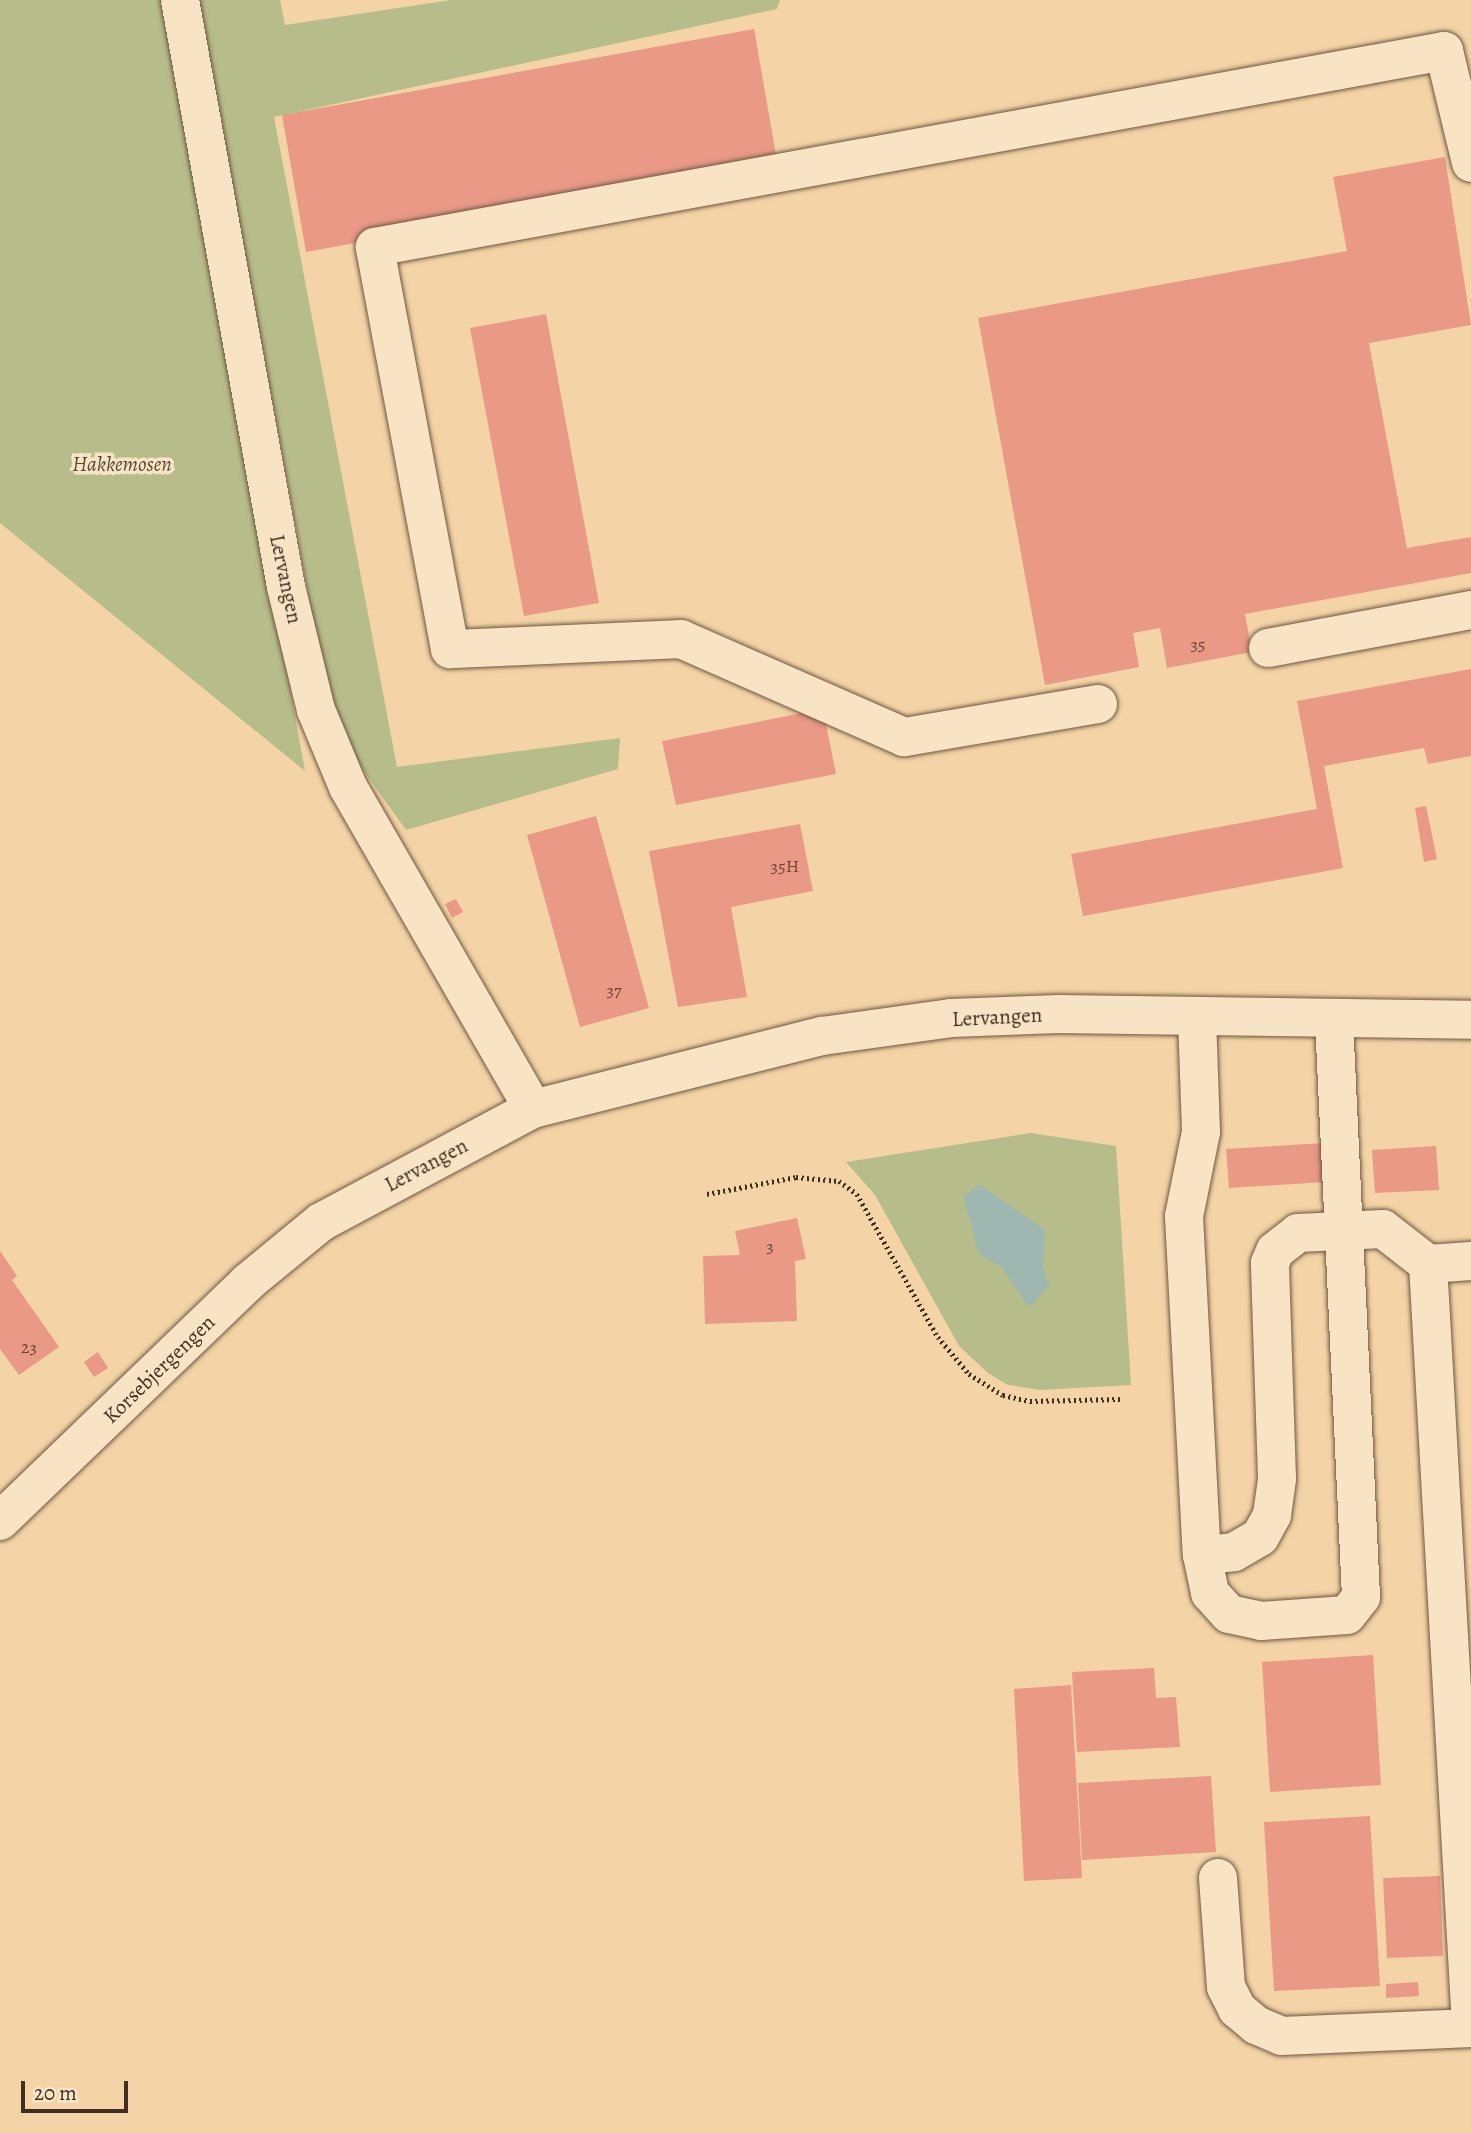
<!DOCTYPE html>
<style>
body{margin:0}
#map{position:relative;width:1471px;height:2133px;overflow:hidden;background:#f4d4a6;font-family:Alegreya,serif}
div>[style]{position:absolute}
.green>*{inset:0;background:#b7bd8a}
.water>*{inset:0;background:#9eb7b0}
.building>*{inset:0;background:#e99986}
.path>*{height:4.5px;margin-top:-2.25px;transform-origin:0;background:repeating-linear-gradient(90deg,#412d22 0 2px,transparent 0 5.5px)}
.roads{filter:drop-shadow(0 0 2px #6e5743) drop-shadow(0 0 2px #6e5743)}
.minor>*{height:38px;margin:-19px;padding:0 19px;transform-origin:19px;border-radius:19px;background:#f8e3c5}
span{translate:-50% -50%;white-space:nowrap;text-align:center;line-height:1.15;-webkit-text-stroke:7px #f8e3c5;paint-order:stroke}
.number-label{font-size:18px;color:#6b483b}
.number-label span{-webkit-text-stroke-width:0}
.park-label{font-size:21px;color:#594a37;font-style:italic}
.street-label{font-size:21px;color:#412d22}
.scale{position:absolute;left:21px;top:2081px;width:107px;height:32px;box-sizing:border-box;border:4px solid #412d22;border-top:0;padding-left:9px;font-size:21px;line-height:24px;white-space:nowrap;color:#412d22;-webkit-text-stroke:5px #f8e3c5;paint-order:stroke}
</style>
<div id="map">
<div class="green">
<div style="clip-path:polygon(0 0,164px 0,305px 771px,0 523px)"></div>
<div style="clip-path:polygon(198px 0,280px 0,285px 25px,451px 0,780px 0,777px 9px,274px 117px,397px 767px,620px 738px,618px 769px,406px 830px,358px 763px,325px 684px)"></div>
<div style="clip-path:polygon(1031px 1133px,1116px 1146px,1131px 1385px,1040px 1390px,1008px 1385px,988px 1373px,959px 1346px,875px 1195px,846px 1162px)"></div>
</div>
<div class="water">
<div style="clip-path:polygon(979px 1184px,1045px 1230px,1043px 1268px,1049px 1286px,1029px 1307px,1001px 1267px,979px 1254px,963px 1197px)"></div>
</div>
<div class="building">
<div style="clip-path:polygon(754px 29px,778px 166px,306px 252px,282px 115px)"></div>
<div style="clip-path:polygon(1445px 157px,1471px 325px,1369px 343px,1407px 548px,1471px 537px,1471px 573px,1245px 614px,1252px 652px,1167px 668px,1160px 628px,1133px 633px,1139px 667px,1045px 685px,978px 318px,1347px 251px,1333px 177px)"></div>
<div style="clip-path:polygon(546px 314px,599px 603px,524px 616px,470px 328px)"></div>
<div style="clip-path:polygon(1471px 669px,1471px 756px,1428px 764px,1424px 748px,1324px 766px,1343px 868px,1083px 916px,1071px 854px,1317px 809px,1297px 701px)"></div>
<div style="clip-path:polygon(823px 709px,836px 774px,676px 805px,662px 741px)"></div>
<div style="clip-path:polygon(1426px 806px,1437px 859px,1424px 862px,1415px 808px)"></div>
<div style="clip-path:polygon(596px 816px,649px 1008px,580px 1027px,527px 835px)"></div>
<div style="clip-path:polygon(800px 824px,813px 891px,731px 907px,747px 997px,678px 1007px,649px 851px)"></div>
<div style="clip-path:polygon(456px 899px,463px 912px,452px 918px,445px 904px)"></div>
<div style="clip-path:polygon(1324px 1143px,1326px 1182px,1229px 1188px,1226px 1149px)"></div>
<div style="clip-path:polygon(1436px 1146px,1439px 1190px,1375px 1193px,1372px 1150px)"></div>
<div style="clip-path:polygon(797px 1218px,806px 1259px,795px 1261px,797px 1321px,705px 1324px,703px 1256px,740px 1255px,735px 1231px)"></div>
<div style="clip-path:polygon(0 1251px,17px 1276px,12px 1280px,59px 1347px,19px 1375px,0 1349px)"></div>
<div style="clip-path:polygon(98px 1352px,108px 1368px,94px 1377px,84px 1362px)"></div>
<div style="clip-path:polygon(1373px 1655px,1381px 1785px,1270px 1792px,1262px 1662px)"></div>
<div style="clip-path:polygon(1154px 1668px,1156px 1698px,1176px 1697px,1180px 1747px,1077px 1752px,1072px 1672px)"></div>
<div style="clip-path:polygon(1071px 1685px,1082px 1878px,1024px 1881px,1014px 1689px)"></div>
<div style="clip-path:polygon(1211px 1776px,1216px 1852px,1082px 1860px,1078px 1783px)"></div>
<div style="clip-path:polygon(1370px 1816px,1380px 1986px,1274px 1991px,1264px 1822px)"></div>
<div style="clip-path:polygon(1440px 1876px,1443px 1956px,1387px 1958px,1383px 1878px)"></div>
<div style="clip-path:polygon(1418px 1982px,1419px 1996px,1386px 1998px,1386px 1984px)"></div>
</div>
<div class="path">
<div style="left:707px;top:1194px;width:91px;rotate:-10.8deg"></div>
<div style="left:796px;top:1177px;width:43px;rotate:5.3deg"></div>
<div style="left:839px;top:1181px;width:22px;rotate:36deg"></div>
<div style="left:857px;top:1194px;width:164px;rotate:60.5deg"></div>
<div style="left:938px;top:1337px;width:48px;rotate:50deg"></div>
<div style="left:969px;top:1374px;width:40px;rotate:32deg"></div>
<div style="left:1003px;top:1395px;width:28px;rotate:13deg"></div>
<div style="left:1030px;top:1401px;width:91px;rotate:-1.3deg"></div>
</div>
<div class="roads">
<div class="minor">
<div style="left:180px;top:0;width:596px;rotate:79.76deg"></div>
<div style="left:286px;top:587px;width:127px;rotate:76.3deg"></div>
<div style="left:316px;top:710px;width:83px;rotate:67.4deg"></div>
<div style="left:348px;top:787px;width:371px;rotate:60.1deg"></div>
<div style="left:1268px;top:648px;width:207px;rotate:-10.6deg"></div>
<div style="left:1098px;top:704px;width:197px;rotate:170.3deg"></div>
<div style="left:904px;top:737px;width:244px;rotate:-156.3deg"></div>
<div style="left:681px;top:639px;width:231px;rotate:177.5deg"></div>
<div style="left:450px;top:649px;width:409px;rotate:-100.6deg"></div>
<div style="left:375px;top:247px;width:1087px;rotate:-10.39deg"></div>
<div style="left:1444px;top:51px;width:115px;rotate:76.4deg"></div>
<div style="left:1197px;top:1017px;width:115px;rotate:88deg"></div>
<div style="left:1201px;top:1132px;width:86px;rotate:101.4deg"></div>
<div style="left:1184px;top:1216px;width:339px;rotate:87deg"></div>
<div style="left:1202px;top:1555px;width:39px;rotate:78deg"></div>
<div style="left:1210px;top:1593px;width:28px;rotate:48deg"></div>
<div style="left:1229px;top:1614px;width:33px;rotate:12deg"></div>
<div style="left:1261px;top:1621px;width:86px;rotate:-4deg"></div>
<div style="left:1347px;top:1615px;width:23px;rotate:-52deg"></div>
<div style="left:1361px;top:1597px;width:578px;rotate:-92.68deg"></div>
<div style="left:1471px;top:1261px;width:43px;rotate:176deg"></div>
<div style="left:1428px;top:1264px;width:764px;rotate:86.77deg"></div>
<div style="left:0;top:1521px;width:344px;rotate:-43.9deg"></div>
<div style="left:248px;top:1282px;width:94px;rotate:-39.4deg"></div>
<div style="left:321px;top:1222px;width:240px;rotate:-28.1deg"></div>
<div style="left:533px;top:1109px;width:298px;rotate:-14.2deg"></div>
<div style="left:822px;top:1036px;width:130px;rotate:-7.9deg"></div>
<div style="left:951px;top:1018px;width:107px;rotate:-2.1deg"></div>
<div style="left:1058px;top:1014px;width:413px;rotate:0.8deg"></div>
<div style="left:1202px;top:1555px;width:32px;rotate:-5deg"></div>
<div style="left:1234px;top:1552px;width:30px;rotate:-30deg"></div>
<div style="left:1260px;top:1537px;width:25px;rotate:-61deg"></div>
<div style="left:1272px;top:1515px;width:37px;rotate:-82deg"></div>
<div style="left:1277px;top:1478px;width:215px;rotate:-91.9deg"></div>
<div style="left:1270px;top:1263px;width:13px;rotate:-67deg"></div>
<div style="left:1275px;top:1251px;width:29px;rotate:-38deg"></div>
<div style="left:1298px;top:1233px;width:85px;rotate:-2.7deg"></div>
<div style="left:1383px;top:1229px;width:57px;rotate:37.9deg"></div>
<div style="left:1218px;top:1878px;width:109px;rotate:85.8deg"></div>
<div style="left:1226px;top:1987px;width:25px;rotate:63deg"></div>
<div style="left:1237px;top:2009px;width:25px;rotate:40deg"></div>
<div style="left:1256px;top:2025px;width:28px;rotate:23deg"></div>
<div style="left:1282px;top:2036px;width:189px;rotate:-2.4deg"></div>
</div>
</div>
<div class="number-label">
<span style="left:1198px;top:644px">35</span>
<span style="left:785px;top:866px">35H</span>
<span style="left:614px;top:990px">37</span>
<span style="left:770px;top:1246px">3</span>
<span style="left:29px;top:1347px">23</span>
</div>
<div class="park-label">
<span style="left:122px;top:464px">Hakkemosen</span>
</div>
<div class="street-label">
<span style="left:286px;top:579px;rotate:78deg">Lervangen</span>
<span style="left:997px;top:1017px;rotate:-3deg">Lervangen</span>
<span style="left:426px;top:1165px;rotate:-28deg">Lervangen</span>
<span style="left:159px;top:1369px;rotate:-44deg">Korsebjergengen</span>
</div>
<div class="scale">20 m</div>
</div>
